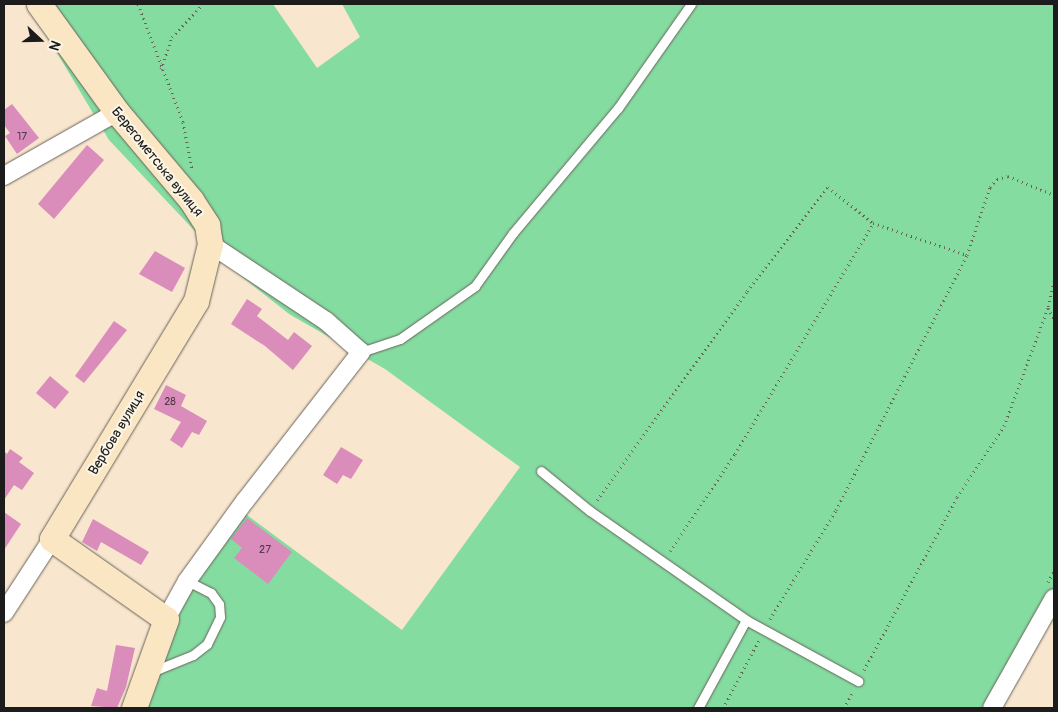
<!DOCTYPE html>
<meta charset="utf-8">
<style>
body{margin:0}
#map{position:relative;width:1058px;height:712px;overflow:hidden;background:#f8e6ce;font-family:Pangolin,sans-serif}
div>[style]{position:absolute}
.green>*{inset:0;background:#84dca1}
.building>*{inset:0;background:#da8dbb}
.path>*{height:3px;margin-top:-1.5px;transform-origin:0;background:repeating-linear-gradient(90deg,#69635a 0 1px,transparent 0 5px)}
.roads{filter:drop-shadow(0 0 1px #69635a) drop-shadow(0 0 1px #69635a)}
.lane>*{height:9px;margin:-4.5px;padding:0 4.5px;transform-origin:4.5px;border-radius:4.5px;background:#fff}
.street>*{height:18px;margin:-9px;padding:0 9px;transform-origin:9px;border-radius:9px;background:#fff}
.secondary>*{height:25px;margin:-12.5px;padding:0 12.5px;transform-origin:12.5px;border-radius:12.5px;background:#fbe6c4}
span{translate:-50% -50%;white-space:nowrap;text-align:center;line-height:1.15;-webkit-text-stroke:4px #fcf5e5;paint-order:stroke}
.number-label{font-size:11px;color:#4c3844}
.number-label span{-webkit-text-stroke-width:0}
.street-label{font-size:14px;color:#1c1c1c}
.frame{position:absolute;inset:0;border:5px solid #1c1c1c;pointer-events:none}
.north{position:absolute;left:15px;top:15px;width:50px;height:50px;-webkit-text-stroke:4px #fcf5e5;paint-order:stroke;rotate:111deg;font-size:14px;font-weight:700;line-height:20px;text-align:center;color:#1c1c1c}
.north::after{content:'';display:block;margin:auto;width:18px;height:22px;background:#1c1c1c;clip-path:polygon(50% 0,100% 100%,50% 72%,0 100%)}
</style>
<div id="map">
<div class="green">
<div style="clip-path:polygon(28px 4px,273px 4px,317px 68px,360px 37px,342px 4px,1054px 4px,1054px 589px,989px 708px,138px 708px,158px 625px,243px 512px,402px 630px,520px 467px,385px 369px,289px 314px,226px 264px,109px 140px)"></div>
</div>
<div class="building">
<div style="clip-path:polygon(12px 104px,39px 138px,17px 154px,5px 136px,10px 133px,4px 125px,4px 110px)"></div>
<div style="clip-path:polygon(87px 145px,104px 160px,54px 219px,38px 204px)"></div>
<div style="clip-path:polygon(155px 251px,185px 268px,172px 292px,139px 274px)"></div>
<div style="clip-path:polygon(247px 299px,262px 309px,257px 316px,288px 340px,294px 332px,312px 346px,293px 370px,265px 346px,231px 324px)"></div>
<div style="clip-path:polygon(114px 321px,127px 330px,84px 383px,75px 376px)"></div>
<div style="clip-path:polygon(50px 376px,69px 392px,55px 409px,36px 393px)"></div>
<div style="clip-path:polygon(166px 385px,186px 395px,181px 406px,207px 421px,199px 435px,192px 432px,182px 448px,170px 440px,181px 422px,154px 409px)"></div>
<div style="clip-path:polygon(341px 447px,363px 460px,351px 479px,343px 475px,337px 484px,323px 475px)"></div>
<div style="clip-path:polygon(10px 449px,23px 458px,19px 462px,34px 473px,22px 490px,14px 485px,4px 500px,4px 451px,7px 454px)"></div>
<div style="clip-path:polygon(4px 512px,21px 524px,4px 550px)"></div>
<div style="clip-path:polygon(247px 518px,292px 552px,268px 584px,234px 558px,242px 548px,231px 539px)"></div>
<div style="clip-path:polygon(93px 519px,149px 552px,141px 565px,101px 542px,97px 551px,82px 542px)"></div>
<div style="clip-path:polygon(116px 645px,135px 648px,126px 687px,117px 708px,91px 706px,97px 688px,107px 691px)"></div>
</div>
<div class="path">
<div style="left:138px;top:4px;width:126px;rotate:69.1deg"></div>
<div style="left:183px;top:122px;width:48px;rotate:79.2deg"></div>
<div style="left:161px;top:69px;width:34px;rotate:-71deg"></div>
<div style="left:172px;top:37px;width:45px;rotate:-46.8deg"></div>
<div style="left:1054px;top:281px;width:28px;rotate:103deg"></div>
<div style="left:1048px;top:308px;width:13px;rotate:61deg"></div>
<div style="left:597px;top:500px;width:257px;rotate:-54.3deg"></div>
<div style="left:747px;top:291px;width:132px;rotate:-52.1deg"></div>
<div style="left:828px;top:187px;width:58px;rotate:38.7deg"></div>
<div style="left:873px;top:223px;width:99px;rotate:18.8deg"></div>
<div style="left:670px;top:551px;width:117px;rotate:-56.2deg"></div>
<div style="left:735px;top:454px;width:269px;rotate:-59.1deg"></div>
<div style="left:1048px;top:582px;width:13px;rotate:-61deg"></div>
<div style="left:770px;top:619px;width:127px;rotate:-58.8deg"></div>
<div style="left:836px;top:510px;width:287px;rotate:-62.8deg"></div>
<div style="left:967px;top:255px;width:72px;rotate:-71.3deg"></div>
<div style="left:990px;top:187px;width:11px;rotate:-49deg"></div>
<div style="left:997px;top:179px;width:11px;rotate:-15deg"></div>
<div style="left:1008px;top:176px;width:50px;rotate:22.4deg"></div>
<div style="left:864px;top:670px;width:196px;rotate:-61.7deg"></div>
<div style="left:957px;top:497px;width:85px;rotate:-56.5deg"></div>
<div style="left:1004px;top:426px;width:126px;rotate:-69.6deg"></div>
<div style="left:723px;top:708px;width:77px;rotate:-62.1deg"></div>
<div style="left:844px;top:708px;width:19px;rotate:-62deg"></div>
</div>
<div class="roads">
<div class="lane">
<div style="left:361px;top:352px;width:41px;rotate:-18.4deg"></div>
<div style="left:400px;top:339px;width:92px;rotate:-35.2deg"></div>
<div style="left:475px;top:286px;width:65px;rotate:-54.4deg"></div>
<div style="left:513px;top:233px;width:163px;rotate:-50deg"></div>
<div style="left:618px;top:108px;width:127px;rotate:-54.9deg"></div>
<div style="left:541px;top:471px;width:63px;rotate:39.2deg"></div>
<div style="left:590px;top:511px;width:190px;rotate:34.9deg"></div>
<div style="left:746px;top:620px;width:128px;rotate:28.6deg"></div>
<div style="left:151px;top:672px;width:45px;rotate:-22deg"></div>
<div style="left:193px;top:655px;width:18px;rotate:-38deg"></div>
<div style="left:207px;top:644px;width:30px;rotate:-64deg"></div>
<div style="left:220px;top:617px;width:13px;rotate:-94deg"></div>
<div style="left:219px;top:604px;width:14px;rotate:-126deg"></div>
<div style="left:211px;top:593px;width:27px;rotate:-153deg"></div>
<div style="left:698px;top:708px;width:100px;rotate:-61.4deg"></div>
</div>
<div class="street">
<div style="left:4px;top:176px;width:130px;rotate:-29.5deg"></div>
<div style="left:4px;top:613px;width:88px;rotate:-57deg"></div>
<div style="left:166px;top:619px;width:43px;rotate:-61.1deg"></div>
<div style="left:187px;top:581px;width:99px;rotate:-54.1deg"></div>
<div style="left:245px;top:501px;width:189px;rotate:-52.1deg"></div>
<div style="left:361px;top:352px;width:47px;rotate:-138.5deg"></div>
<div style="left:326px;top:321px;width:139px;rotate:-146.4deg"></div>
<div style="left:992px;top:708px;width:126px;rotate:-60.6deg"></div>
</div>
<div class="secondary">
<div style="left:39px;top:4px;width:133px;rotate:54.2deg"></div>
<div style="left:117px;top:112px;width:115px;rotate:49.9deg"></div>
<div style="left:191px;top:200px;width:30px;rotate:57deg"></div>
<div style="left:207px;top:225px;width:19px;rotate:81deg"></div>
<div style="left:210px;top:244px;width:59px;rotate:103.8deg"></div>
<div style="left:196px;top:301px;width:278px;rotate:121.2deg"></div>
<div style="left:52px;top:539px;width:139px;rotate:35.1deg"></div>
<div style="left:166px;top:619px;width:95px;rotate:109.8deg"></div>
</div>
</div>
<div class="number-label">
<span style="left:22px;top:137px">17</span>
<span style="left:170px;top:402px">28</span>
<span style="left:265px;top:550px">27</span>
</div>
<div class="street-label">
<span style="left:157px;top:162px;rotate:51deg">Берегометська вулиця</span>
<span style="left:117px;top:433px;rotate:-59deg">Вербова вулиця</span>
</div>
<div class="frame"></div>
<div class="north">N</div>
</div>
